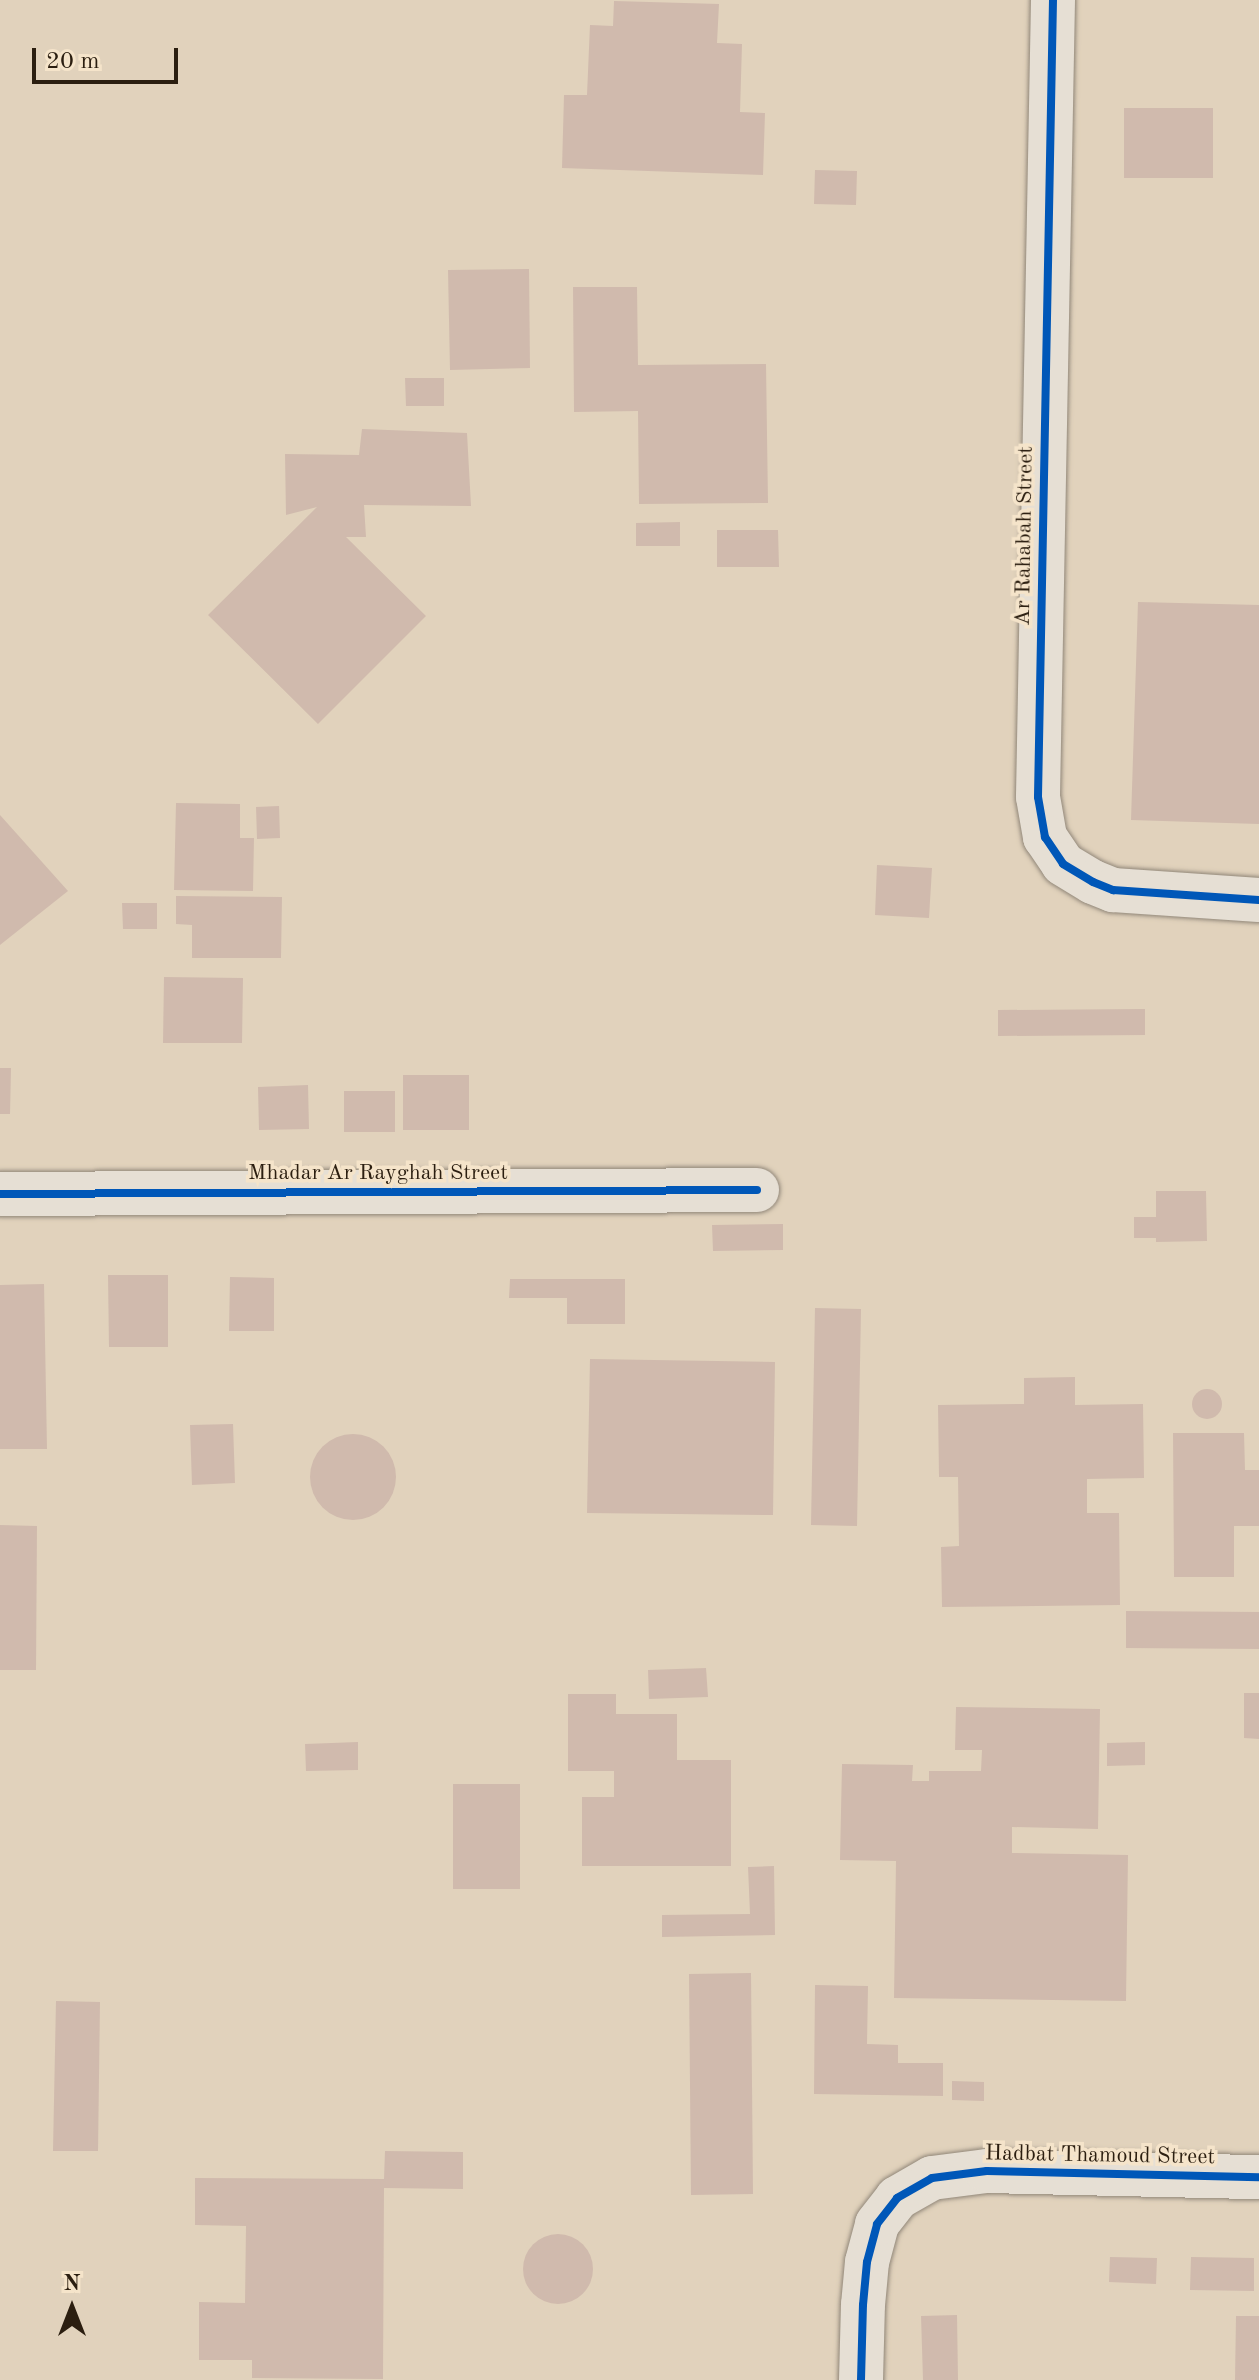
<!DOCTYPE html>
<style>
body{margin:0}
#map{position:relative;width:1259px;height:2380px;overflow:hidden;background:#e1d2bc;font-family:"Old Standard TT",serif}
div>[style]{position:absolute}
.building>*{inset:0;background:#d0baad}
.round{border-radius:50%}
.roads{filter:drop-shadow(0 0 2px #918779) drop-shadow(0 0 2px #918779)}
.minor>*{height:44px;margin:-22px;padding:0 22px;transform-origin:22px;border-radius:22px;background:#e6dfd4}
.cycleway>*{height:8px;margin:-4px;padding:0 4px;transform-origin:4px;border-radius:4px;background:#0057b8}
span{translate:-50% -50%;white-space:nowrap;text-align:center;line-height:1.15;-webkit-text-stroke:7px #f5e4ca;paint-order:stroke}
.street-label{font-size:22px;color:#2b1e10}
.north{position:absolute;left:32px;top:2268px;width:80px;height:80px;-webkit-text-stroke:6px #f5e4ca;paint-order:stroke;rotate:0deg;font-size:22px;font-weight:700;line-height:32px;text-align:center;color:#2b1e10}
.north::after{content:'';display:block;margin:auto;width:28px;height:36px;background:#2b1e10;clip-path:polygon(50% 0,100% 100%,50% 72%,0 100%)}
.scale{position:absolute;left:32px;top:48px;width:146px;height:36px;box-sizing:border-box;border:4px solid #2b1e10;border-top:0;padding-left:10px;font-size:24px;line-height:28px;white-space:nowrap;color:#2b1e10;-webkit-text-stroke:6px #f5e4ca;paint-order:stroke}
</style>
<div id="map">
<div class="building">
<div style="clip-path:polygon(614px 1px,719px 4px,717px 43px,742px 44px,740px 112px,765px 113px,763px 175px,562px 168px,564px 95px,587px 95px,590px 25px,613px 26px)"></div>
<div style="clip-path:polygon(1124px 108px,1213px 108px,1213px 178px,1124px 178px)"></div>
<div style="clip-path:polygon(815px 170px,857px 171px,856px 205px,814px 204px)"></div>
<div style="clip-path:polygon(529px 269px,530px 368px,450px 370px,448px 270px)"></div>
<div style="clip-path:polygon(573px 287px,637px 287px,638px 365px,766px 364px,768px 503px,639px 504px,638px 411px,574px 412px)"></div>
<div style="clip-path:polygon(405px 378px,444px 378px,444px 406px,406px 406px)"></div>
<div style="clip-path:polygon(362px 429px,467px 433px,471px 506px,364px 505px,366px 537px,346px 537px,426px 616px,318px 724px,208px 615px,317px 507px,286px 515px,285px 454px,359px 455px)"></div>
<div style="clip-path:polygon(680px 522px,680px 546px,636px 546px,636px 523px)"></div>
<div style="clip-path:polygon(717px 530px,778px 530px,779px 567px,717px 567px)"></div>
<div style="clip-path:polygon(1138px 602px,1259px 605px,1259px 824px,1131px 820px)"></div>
<div style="clip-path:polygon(176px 803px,240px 804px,240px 838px,254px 838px,253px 891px,174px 890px)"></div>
<div style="clip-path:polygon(279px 806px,280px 838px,257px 839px,256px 807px)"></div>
<div style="clip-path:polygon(0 815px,68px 891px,0 945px)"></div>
<div style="clip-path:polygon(877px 865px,932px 868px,929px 918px,875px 915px)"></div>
<div style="clip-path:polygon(176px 896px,282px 897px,281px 958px,192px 958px,192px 925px,176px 924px)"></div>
<div style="clip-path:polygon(122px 903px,157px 903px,157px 929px,123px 929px)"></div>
<div style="clip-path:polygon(164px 977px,243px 978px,242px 1043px,163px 1043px)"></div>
<div style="clip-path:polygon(1145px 1009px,1145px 1035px,998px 1036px,998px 1010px)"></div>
<div style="clip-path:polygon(0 1068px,11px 1068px,10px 1114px,0 1114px)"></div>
<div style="clip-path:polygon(403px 1075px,469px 1075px,469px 1130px,403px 1130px)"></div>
<div style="clip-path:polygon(308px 1085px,309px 1129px,259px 1130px,258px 1087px)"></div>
<div style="clip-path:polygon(344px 1091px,395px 1091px,395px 1132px,344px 1132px)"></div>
<div style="clip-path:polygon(1156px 1191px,1206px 1191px,1207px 1241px,1156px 1242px,1156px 1238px,1134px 1238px,1134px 1217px,1156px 1217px)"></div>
<div style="clip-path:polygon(783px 1224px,783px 1250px,713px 1251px,712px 1225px)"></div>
<div style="clip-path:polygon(108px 1275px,168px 1275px,168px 1347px,109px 1347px)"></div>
<div style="clip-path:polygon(230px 1277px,274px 1278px,274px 1331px,229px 1331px)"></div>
<div style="clip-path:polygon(510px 1279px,625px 1279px,625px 1324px,567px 1324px,567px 1298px,509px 1298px)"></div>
<div style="clip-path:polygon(44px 1284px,47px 1449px,0 1449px,0 1285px)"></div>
<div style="clip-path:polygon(815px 1308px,861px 1309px,857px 1526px,811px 1525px)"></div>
<div style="clip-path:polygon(590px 1359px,775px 1362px,773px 1515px,587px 1513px)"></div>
<div style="clip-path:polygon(1075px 1377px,1075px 1405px,1143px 1404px,1144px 1478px,1087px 1479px,1087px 1513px,1119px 1513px,1120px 1605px,942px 1607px,941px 1547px,959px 1546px,958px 1477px,939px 1477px,938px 1405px,1024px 1404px,1024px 1378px)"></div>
<div class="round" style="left:1192px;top:1389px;width:30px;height:30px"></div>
<div style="clip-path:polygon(233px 1424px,235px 1483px,192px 1485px,190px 1425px)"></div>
<div style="clip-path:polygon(1173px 1433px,1244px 1433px,1245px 1470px,1259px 1470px,1259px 1526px,1234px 1526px,1234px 1577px,1174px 1577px)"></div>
<div class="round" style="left:310px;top:1434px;width:86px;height:86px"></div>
<div style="clip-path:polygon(0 1525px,37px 1526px,36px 1670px,0 1670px)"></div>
<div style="clip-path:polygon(1126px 1611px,1259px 1612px,1259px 1649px,1126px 1648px)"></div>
<div style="clip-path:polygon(706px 1668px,708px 1697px,649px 1699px,648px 1670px)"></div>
<div style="clip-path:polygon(1244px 1693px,1259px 1693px,1259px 1739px,1244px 1738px)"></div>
<div style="clip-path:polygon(568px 1694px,616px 1694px,616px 1714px,677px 1714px,677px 1760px,731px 1760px,731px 1866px,582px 1866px,582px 1797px,614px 1797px,614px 1771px,568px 1771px)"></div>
<div style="clip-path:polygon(956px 1707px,1100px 1709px,1098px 1829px,1012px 1827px,1012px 1853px,1128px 1855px,1126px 2001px,894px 1998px,896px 1861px,840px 1860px,842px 1764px,913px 1765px,912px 1781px,929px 1781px,929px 1771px,981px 1771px,982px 1750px,955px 1750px)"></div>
<div style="clip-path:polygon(358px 1742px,358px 1770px,306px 1771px,305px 1744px)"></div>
<div style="clip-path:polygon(1145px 1742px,1145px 1765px,1107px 1766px,1107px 1743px)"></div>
<div style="clip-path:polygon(453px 1784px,520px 1784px,520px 1889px,453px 1889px)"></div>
<div style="clip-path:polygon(774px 1866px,775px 1935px,662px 1937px,662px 1915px,750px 1914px,748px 1867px)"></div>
<div style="clip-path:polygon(751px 1973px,753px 2194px,691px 2195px,689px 1974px)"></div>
<div style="clip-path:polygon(815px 1985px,868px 1986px,867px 2044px,898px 2045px,898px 2063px,943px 2063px,943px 2096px,814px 2094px)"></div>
<div style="clip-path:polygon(56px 2001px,100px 2002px,98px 2151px,53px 2151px)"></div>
<div style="clip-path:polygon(952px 2081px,984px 2082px,984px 2101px,952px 2100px)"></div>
<div style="clip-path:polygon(385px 2151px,463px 2152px,463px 2189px,384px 2188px,383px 2379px,252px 2378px,252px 2360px,199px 2360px,199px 2302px,245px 2303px,246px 2226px,195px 2225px,195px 2178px,384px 2179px)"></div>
<div class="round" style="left:523px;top:2234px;width:70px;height:70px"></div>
<div style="clip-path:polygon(1110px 2257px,1157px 2258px,1156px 2284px,1109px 2282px)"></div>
<div style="clip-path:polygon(1191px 2257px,1254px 2258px,1254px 2291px,1190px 2290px)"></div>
<div style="clip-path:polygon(957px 2315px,958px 2380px,923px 2380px,921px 2316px)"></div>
<div style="clip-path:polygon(1236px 2316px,1259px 2316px,1259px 2380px,1235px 2380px)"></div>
</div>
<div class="roads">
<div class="minor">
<div style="left:1053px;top:0;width:797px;rotate:91.08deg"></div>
<div style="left:1038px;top:797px;width:41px;rotate:80.1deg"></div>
<div style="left:1045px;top:837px;width:32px;rotate:56deg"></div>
<div style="left:1063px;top:864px;width:35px;rotate:31deg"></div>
<div style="left:1093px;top:882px;width:22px;rotate:22deg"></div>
<div style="left:1113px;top:890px;width:146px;rotate:3.9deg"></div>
<div style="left:0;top:1194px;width:757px;rotate:-0.3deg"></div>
<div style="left:861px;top:2380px;width:75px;rotate:-88.5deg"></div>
<div style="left:863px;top:2305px;width:43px;rotate:-84.7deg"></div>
<div style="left:867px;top:2262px;width:39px;rotate:-75deg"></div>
<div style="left:877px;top:2224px;width:33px;rotate:-52deg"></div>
<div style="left:897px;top:2198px;width:40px;rotate:-29.7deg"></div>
<div style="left:932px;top:2178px;width:55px;rotate:-7.3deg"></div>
<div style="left:987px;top:2171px;width:272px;rotate:1.3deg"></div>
</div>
</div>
<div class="cycleway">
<div style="left:1053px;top:0;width:797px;rotate:91.08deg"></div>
<div style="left:1038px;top:797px;width:41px;rotate:80.1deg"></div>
<div style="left:1045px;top:837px;width:32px;rotate:56deg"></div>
<div style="left:1063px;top:864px;width:35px;rotate:31deg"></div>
<div style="left:1093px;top:882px;width:22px;rotate:22deg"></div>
<div style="left:1113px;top:890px;width:146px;rotate:3.9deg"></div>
<div style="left:0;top:1194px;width:757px;rotate:-0.3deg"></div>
<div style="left:861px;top:2380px;width:75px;rotate:-88.5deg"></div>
<div style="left:863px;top:2305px;width:43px;rotate:-84.7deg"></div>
<div style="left:867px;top:2262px;width:39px;rotate:-75deg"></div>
<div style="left:877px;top:2224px;width:33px;rotate:-52deg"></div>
<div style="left:897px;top:2198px;width:40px;rotate:-29.7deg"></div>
<div style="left:932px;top:2178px;width:55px;rotate:-7.3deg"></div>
<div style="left:987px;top:2171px;width:272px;rotate:1.3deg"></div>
</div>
<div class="street-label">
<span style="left:1025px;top:536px;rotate:-89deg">Ar Rahabah Street</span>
<span style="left:378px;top:1174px">Mhadar Ar Rayghah Street</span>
<span style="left:1100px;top:2156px;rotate:1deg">Hadbat Thamoud Street</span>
</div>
<div class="north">N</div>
<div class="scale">20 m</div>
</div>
